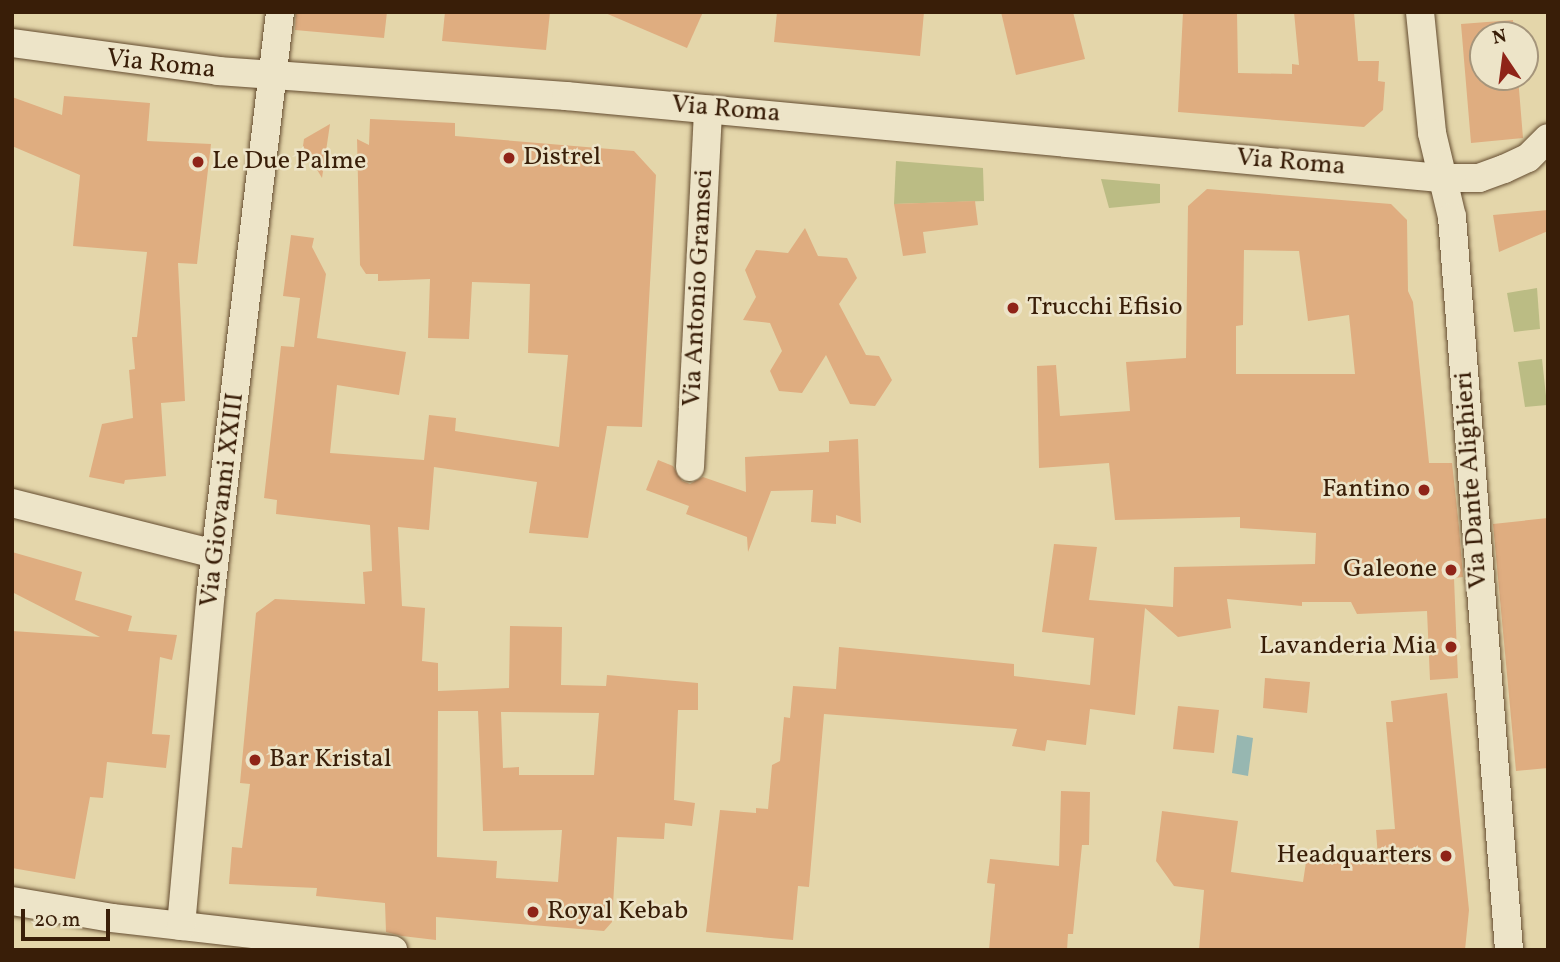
<!DOCTYPE html>
<style>
body{margin:0}
#map{position:relative;width:1560px;height:962px;overflow:hidden;background:#e4d6aa;font-family:Vollkorn,serif}
div>[style]{position:absolute}
.green>*{inset:0;background:#bbbc84}
.water>*{inset:0;background:#97b7b1}
.building>*{inset:0;background:#dfad80}
.roads{filter:drop-shadow(0 0 2px #644c30) drop-shadow(0 0 2px #644c30)}
.street>*{height:28px;margin:-14px;padding:0 14px;transform-origin:14px;border-radius:14px;background:#ede4c8}
.dots>*{width:19px;height:19px;translate:-50% -50%;box-sizing:border-box;border:4px solid #ede4c8;border-radius:50%}
span{translate:-50% -50%;white-space:nowrap;text-align:center;line-height:1.15;-webkit-text-stroke:5px #ede4c8;paint-order:stroke}
.street-label{font-size:26px;color:#391e08}
.poi-label{font-size:26px;color:#391e08}
.left{translate:0 -50%;text-align:left}
.right{translate:-100% -50%;text-align:right}
.frame{position:absolute;inset:0;border:14px solid #391e08;pointer-events:none}
.north{position:absolute;left:1469px;top:21px;width:70px;height:70px;box-sizing:border-box;background:#ede4c8;border:2px solid #a5957b;border-radius:50%;rotate:347deg;font-size:19px;font-weight:700;line-height:28px;text-align:center;color:#391e08}
.north::after{content:'';display:block;margin:auto;width:24px;height:32px;background:#8f2418;clip-path:polygon(50% 0,100% 100%,50% 72%,0 100%)}
.scale{position:absolute;left:21px;top:909px;width:89px;height:32px;box-sizing:border-box;border:4px solid #391e08;border-top:0;padding-left:9px;font-size:21px;line-height:24px;white-space:nowrap;color:#391e08;-webkit-text-stroke:5px #ede4c8;paint-order:stroke}
</style>
<div id="map">
<div class="green">
<div style="clip-path:polygon(896px 161px,983px 168px,984px 201px,894px 204px)"></div>
<div style="clip-path:polygon(1101px 179px,1160px 184px,1160px 203px,1109px 208px)"></div>
<div style="clip-path:polygon(1537px 288px,1540px 329px,1514px 332px,1507px 293px)"></div>
<div style="clip-path:polygon(1542px 359px,1547px 405px,1525px 407px,1518px 362px)"></div>
</div>
<div class="water">
<div style="clip-path:polygon(1237px 735px,1253px 738px,1248px 776px,1232px 773px)"></div>
</div>
<div class="building">
<div style="clip-path:polygon(296px 12px,387px 12px,384px 38px,295px 30px)"></div>
<div style="clip-path:polygon(445px 12px,550px 12px,546px 50px,442px 41px)"></div>
<div style="clip-path:polygon(603px 12px,703px 12px,687px 48px)"></div>
<div style="clip-path:polygon(777px 12px,924px 12px,920px 56px,774px 42px)"></div>
<div style="clip-path:polygon(1001px 12px,1073px 12px,1085px 59px,1016px 75px)"></div>
<div style="clip-path:polygon(1183px 12px,1237px 12px,1238px 73px,1292px 74px,1292px 64px,1299px 65px,1294px 12px,1354px 12px,1358px 61px,1379px 61px,1378px 81px,1385px 82px,1383px 110px,1364px 127px,1178px 112px)"></div>
<div style="clip-path:polygon(1513px 20px,1514px 35px,1483px 35px,1483px 77px,1518px 77px,1523px 138px,1471px 143px,1461px 24px)"></div>
<div style="clip-path:polygon(64px 96px,150px 103px,147px 141px,211px 144px,197px 264px,178px 263px,185px 401px,161px 403px,166px 476px,125px 480px,124px 484px,89px 477px,102px 424px,133px 418px,129px 370px,135px 369px,132px 337px,137px 337px,147px 252px,73px 246px,80px 175px,12px 146px,12px 97px,62px 115px)"></div>
<div style="clip-path:polygon(evenodd,370px 119px,455px 123px,455px 136px,634px 151px,656px 175px,642px 427px,607px 426px,588px 538px,529px 533px,537px 482px,434px 467px,429px 530px,398px 527px,402px 606px,425px 608px,422px 661px,438px 663px,438px 691px,509px 688px,510px 626px,562px 627px,561px 685px,606px 686px,607px 675px,698px 683px,698px 710px,678px 710px,674px 800px,695px 803px,692px 826px,665px 823px,664px 839px,617px 837px,612px 922px,604px 931px,436px 917px,436px 940px,402px 936px,386px 932px,385px 903px,316px 896px,317px 888px,229px 884px,232px 847px,242px 848px,250px 784px,240px 783px,256px 613px,275px 599px,365px 604px,363px 572px,372px 571px,370px 525px,276px 514px,277px 500px,264px 498px,281px 346px,294px 347px,300px 298px,283px 296px,291px 235px,314px 238px,312px 247px,326px 274px,317px 338px,406px 352px,399px 395px,337px 385px,330px 453px,424px 460px,429px 415px,456px 418px,455px 431px,559px 447px,568px 355px,528px 353px,530px 284px,472px 282px,469px 339px,428px 338px,430px 279px,378px 281px,378px 274px,366px 274px,360px 265px,357px 139px,369px 145px,370px 119px,438px 711px,478px 711px,483px 831px,562px 830px,558px 882px,496px 878px,497px 861px,437px 857px,438px 711px,370px 119px,501px 712px,599px 713px,594px 775px,519px 775px,519px 767px,503px 768px,501px 712px)"></div>
<div style="clip-path:polygon(330px 124px,322px 178px,303px 146px,304px 139px)"></div>
<div style="clip-path:polygon(evenodd,1207px 189px,1391px 204px,1407px 220px,1408px 291px,1413px 302px,1429px 463px,1452px 463px,1459px 527px,1463px 577px,1454px 578px,1458px 678px,1430px 680px,1427px 611px,1357px 614px,1351px 602px,1302px 602px,1302px 606px,1227px 599px,1231px 628px,1178px 637px,1145px 608px,1135px 715px,1090px 709px,1086px 745px,1047px 740px,1045px 751px,1012px 746px,1017px 729px,824px 714px,809px 887px,798px 886px,793px 940px,706px 932px,720px 810px,756px 813px,756px 808px,768px 809px,772px 765px,780px 761px,784px 717px,790px 718px,793px 686px,836px 689px,839px 647px,1014px 664px,1014px 676px,1090px 685px,1094px 638px,1042px 632px,1054px 544px,1097px 547px,1089px 600px,1173px 607px,1174px 567px,1315px 564px,1316px 533px,1240px 528px,1240px 517px,1115px 520px,1109px 463px,1039px 468px,1037px 366px,1056px 365px,1060px 416px,1130px 411px,1126px 362px,1186px 358px,1188px 206px,1207px 189px,1244px 250px,1299px 251px,1308px 321px,1349px 315px,1355px 374px,1236px 374px,1236px 326px,1243px 325px,1244px 250px)"></div>
<div style="clip-path:polygon(975px 201px,978px 225px,923px 232px,926px 253px,903px 256px,894px 204px)"></div>
<div style="clip-path:polygon(1548px 210px,1548px 231px,1499px 252px,1493px 215px)"></div>
<div style="clip-path:polygon(805px 228px,818px 256px,847px 258px,857px 278px,839px 304px,866px 355px,879px 356px,892px 380px,875px 406px,850px 404px,826px 355px,802px 393px,779px 391px,770px 371px,782px 351px,770px 323px,743px 320px,756px 297px,745px 270px,756px 250px,788px 253px)"></div>
<div style="clip-path:polygon(858px 439px,861px 523px,836px 515px,836px 524px,811px 522px,813px 490px,771px 491px,748px 552px,747px 537px,686px 514px,689px 506px,646px 490px,658px 460px,673px 466px,682px 481px,690px 484px,703px 477px,746px 492px,745px 457px,829px 452px,829px 441px)"></div>
<div style="clip-path:polygon(1548px 518px,1548px 768px,1516px 771px,1493px 524px)"></div>
<div style="clip-path:polygon(12px 552px,82px 572px,75px 600px,132px 616px,128px 631px,177px 635px,172px 660px,160px 657px,152px 734px,170px 735px,166px 768px,107px 762px,103px 798px,90px 797px,75px 879px,12px 868px,12px 631px,100px 637px,12px 592px)"></div>
<div style="clip-path:polygon(1265px 678px,1310px 682px,1307px 713px,1263px 708px)"></div>
<div style="clip-path:polygon(1447px 693px,1469px 910px,1465px 950px,1199px 950px,1204px 890px,1174px 886px,1156px 861px,1162px 811px,1238px 821px,1231px 872px,1303px 882px,1308px 849px,1378px 858px,1376px 830px,1395px 829px,1386px 722px,1393px 722px,1391px 701px)"></div>
<div style="clip-path:polygon(1178px 706px,1219px 710px,1214px 753px,1173px 749px)"></div>
<div style="clip-path:polygon(1061px 791px,1090px 792px,1089px 845px,1082px 845px,1073px 934px,1068px 934px,1067px 950px,989px 950px,995px 884px,987px 883px,990px 859px,1059px 866px)"></div>
</div>
<div class="roads">
<div class="street">
<div style="left:1420px;top:12px;width:122px;rotate:84.3deg"></div>
<div style="left:1432px;top:133px;width:86px;rotate:76.6deg"></div>
<div style="left:1452px;top:217px;width:735px;rotate:85.55deg"></div>
<div style="left:12px;top:43px;width:208px;rotate:7.7deg"></div>
<div style="left:218px;top:71px;width:349px;rotate:4.1deg"></div>
<div style="left:566px;top:96px;width:878px;rotate:5.36deg"></div>
<div style="left:1440px;top:178px;width:39px"></div>
<div style="left:1479px;top:178px;width:27px;rotate:-20deg"></div>
<div style="left:1504px;top:169px;width:26px;rotate:-25deg"></div>
<div style="left:1528px;top:158px;width:28px;rotate:-45deg"></div>
<div style="left:690px;top:467px;width:358px;rotate:-87.1deg"></div>
<div style="left:12px;top:503px;width:209px;rotate:14.1deg"></div>
<div style="left:12px;top:901px;width:101px;rotate:9.6deg"></div>
<div style="left:112px;top:918px;width:283px;rotate:6.5deg"></div>
<div style="left:181px;top:926px;width:336px;rotate:-84.9deg"></div>
<div style="left:211px;top:591px;width:583px;rotate:-83.2deg"></div>
</div>
</div>
<div class="dots">
<div style="left:509px;top:158px;background:#8f2418"></div>
<div style="left:198px;top:162px;background:#8f2418"></div>
<div style="left:1013px;top:308px;background:#8f2418"></div>
<div style="left:1424px;top:490px;background:#8f2418"></div>
<div style="left:1451px;top:570px;background:#8f2418"></div>
<div style="left:1451px;top:647px;background:#8f2418"></div>
<div style="left:255px;top:760px;background:#8f2418"></div>
<div style="left:1446px;top:856px;background:#8f2418"></div>
<div style="left:533px;top:912px;background:#8f2418"></div>
</div>
<div class="street-label">
<span style="left:161px;top:65px;rotate:6deg">Via Roma</span>
<span style="left:726px;top:110px;rotate:5deg">Via Roma</span>
<span style="left:1291px;top:163px;rotate:5deg">Via Roma</span>
<span style="left:699px;top:288px;rotate:-87deg">Via Antonio Gramsci</span>
<span style="left:1472px;top:480px;rotate:-94deg">Via Dante Alighieri</span>
<span style="left:223px;top:500px;rotate:-83deg">Via Giovanni XXIII</span>
</div>
<div class="poi-label">
<span class="left" style="left:523px;top:158px">Distrel</span>
<span class="left" style="left:212px;top:162px">Le Due Palme</span>
<span class="left" style="left:1027px;top:308px">Trucchi Efisio</span>
<span class="right" style="left:1410px;top:490px">Fantino</span>
<span class="right" style="left:1437px;top:570px">Galeone</span>
<span class="right" style="left:1437px;top:647px">Lavanderia Mia</span>
<span class="left" style="left:269px;top:760px">Bar Kristal</span>
<span class="right" style="left:1432px;top:856px">Headquarters</span>
<span class="left" style="left:547px;top:912px">Royal Kebab</span>
</div>
<div class="frame"></div>
<div class="north">N</div>
<div class="scale">20 m</div>
</div>
